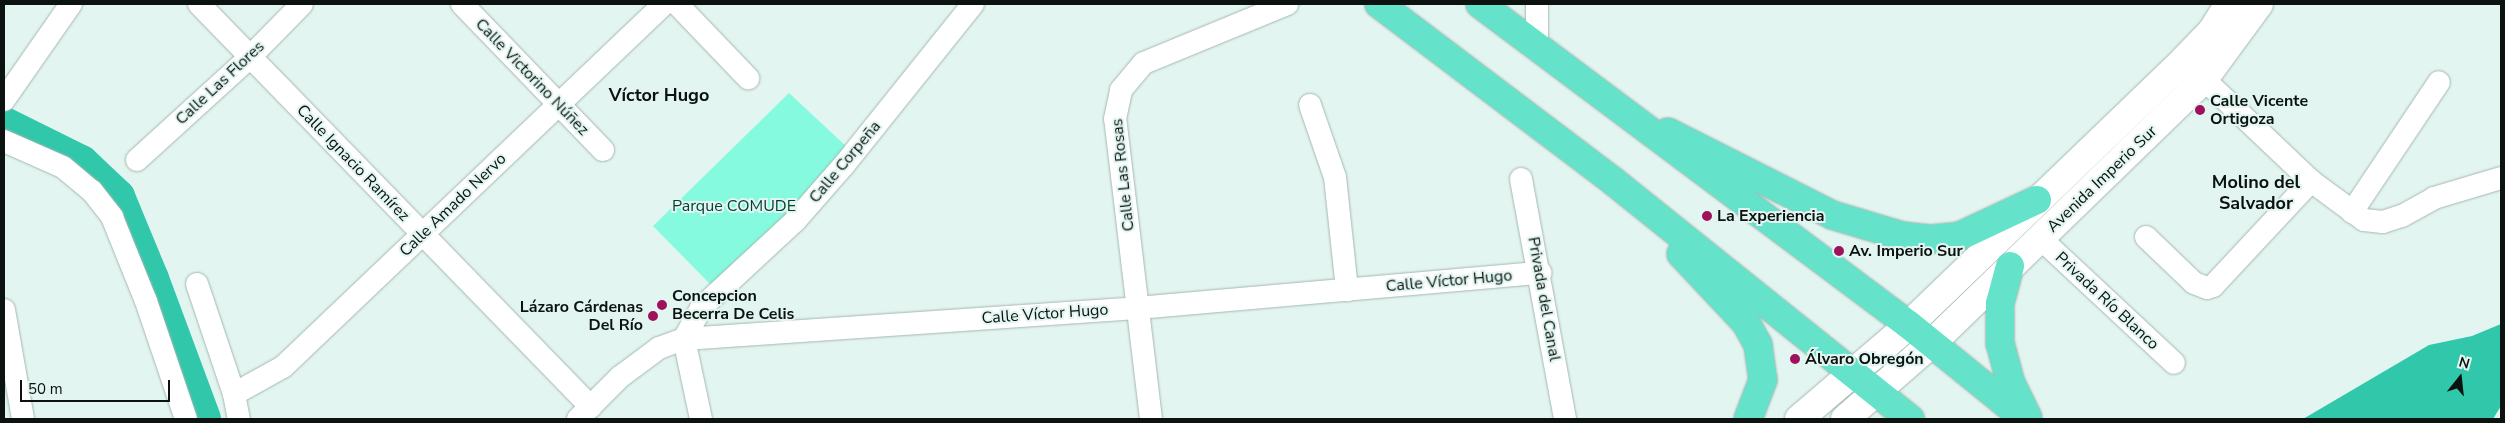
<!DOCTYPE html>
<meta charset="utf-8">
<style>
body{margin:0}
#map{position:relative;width:2505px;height:423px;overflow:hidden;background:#e2f5f0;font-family:"Nunito Sans",sans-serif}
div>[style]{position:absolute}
.green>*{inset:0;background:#85fade}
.water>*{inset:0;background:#30c7aa}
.river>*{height:36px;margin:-18px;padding:0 18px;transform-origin:18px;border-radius:18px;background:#30c7aa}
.roads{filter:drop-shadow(0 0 1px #a5b7b1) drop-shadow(0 0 1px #a5b7b1)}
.minor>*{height:22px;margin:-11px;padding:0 11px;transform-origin:11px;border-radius:11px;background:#fff}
.tertiary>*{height:28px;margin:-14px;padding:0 14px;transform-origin:14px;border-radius:14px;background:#fff}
.trunk>*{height:28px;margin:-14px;padding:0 14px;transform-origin:14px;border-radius:14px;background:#64e2ca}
.dots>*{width:14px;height:14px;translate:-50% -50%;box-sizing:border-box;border:2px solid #e2f5f0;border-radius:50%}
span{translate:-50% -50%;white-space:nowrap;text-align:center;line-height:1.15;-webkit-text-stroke:4px #e2f5f0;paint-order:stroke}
.street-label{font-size:16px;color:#0b1210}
.poi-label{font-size:16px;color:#0b1210;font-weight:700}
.left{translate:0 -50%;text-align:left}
.right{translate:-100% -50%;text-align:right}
.park-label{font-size:16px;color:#004236}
.neighbourhood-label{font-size:18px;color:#0b1210;font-weight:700}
.frame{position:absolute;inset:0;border:5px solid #0b1210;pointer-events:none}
.north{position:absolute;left:2435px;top:353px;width:50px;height:50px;-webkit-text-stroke:4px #e2f5f0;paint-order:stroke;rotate:16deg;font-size:14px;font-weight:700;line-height:20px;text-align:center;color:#0b1210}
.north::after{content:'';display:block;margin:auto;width:18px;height:22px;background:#0b1210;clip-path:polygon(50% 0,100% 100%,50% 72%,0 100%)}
.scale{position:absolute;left:20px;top:380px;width:150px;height:22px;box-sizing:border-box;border:2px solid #0b1210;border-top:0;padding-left:6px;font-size:15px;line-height:18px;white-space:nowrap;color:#0b1210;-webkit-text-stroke:4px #e2f5f0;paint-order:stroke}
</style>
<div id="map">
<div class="green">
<div style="clip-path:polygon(789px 93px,848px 148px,786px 215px,712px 286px,653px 226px)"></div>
</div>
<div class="water">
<div style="clip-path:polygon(2501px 324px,2501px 406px,2493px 419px,2303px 419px,2429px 345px,2472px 336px)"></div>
</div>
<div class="river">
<div style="left:4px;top:125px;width:86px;rotate:26.3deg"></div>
<div style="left:81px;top:163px;width:50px;rotate:43.4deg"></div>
<div style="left:117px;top:197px;width:89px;rotate:67.5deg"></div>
<div style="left:151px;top:279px;width:149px;rotate:69.6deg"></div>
</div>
<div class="roads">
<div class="minor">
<div style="left:199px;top:4px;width:562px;rotate:45.79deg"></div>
<div style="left:462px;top:4px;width:203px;rotate:46deg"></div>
<div style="left:677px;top:4px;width:103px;rotate:46.2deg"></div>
<div style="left:1537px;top:4px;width:43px;rotate:90deg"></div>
<div style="left:2192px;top:68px;width:164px;rotate:43.5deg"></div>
<div style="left:2311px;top:181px;width:66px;rotate:36.3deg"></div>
<div style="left:2364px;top:220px;width:19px;rotate:6deg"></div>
<div style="left:2383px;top:222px;width:20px;rotate:-18deg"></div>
<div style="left:2402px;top:216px;width:37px;rotate:-29deg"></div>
<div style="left:2434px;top:198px;width:70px;rotate:-16.6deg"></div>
<div style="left:4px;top:100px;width:117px;rotate:-55.1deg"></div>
<div style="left:1310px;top:105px;width:76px;rotate:70.9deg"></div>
<div style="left:1335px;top:177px;width:114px;rotate:83.9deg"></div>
<div style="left:4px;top:141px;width:64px;rotate:23.8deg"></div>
<div style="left:63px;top:167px;width:38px;rotate:40deg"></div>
<div style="left:92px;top:191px;width:33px;rotate:52deg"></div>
<div style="left:112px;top:217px;width:91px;rotate:68deg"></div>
<div style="left:146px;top:301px;width:125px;rotate:71.3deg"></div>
<div style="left:137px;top:160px;width:153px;rotate:-42.3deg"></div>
<div style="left:250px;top:57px;width:74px;rotate:-45.5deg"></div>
<div style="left:1521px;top:179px;width:244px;rotate:79.6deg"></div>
<div style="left:2352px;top:212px;width:156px;rotate:-56.2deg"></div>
<div style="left:2146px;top:237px;width:66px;rotate:43.8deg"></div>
<div style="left:2194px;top:283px;width:14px;rotate:21deg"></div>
<div style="left:2207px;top:288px;width:6px;rotate:-18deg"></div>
<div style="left:2213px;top:286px;width:144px;rotate:-47deg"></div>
<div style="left:2040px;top:238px;width:183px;rotate:43deg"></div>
<div style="left:197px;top:284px;width:116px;rotate:71.4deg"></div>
<div style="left:234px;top:394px;width:25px;rotate:79deg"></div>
<div style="left:4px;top:310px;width:111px;rotate:80.1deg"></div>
<div style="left:234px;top:394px;width:56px;rotate:-28.9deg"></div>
<div style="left:283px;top:367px;width:526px;rotate:-43.61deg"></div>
<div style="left:578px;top:419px;width:59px;rotate:-45deg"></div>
<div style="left:620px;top:377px;width:49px;rotate:-36.6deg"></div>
<div style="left:659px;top:348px;width:27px;rotate:-20deg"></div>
<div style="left:684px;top:339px;width:454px;rotate:-3.9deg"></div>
<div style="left:1137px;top:308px;width:405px;rotate:-5deg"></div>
<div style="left:701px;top:419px;width:82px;rotate:-102deg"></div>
<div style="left:684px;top:339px;width:35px;rotate:-61deg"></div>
<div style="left:701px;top:308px;width:128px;rotate:-42.8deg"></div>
<div style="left:795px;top:221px;width:74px;rotate:-48.8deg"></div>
<div style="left:844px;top:165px;width:206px;rotate:-51.3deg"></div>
<div style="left:1151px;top:419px;width:302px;rotate:-96.8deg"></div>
<div style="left:1115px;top:119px;width:30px;rotate:-78deg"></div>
<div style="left:1121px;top:90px;width:35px;rotate:-50deg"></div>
<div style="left:1144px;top:63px;width:155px;rotate:-22.4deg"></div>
</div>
<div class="tertiary">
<div style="left:1799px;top:419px;width:145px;rotate:-40.5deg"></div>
<div style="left:1909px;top:325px;width:382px;rotate:-43.9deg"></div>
<div style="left:2184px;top:60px;width:40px;rotate:-46deg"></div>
<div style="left:2212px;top:31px;width:32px;rotate:-58deg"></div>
<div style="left:1845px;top:419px;width:116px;rotate:-41.1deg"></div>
<div style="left:1932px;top:343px;width:379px;rotate:-44.1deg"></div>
<div style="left:2204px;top:79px;width:93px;rotate:-53.7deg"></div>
</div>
<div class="trunk">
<div style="left:1379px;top:4px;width:293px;rotate:37.1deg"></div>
<div style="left:1613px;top:181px;width:381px;rotate:38.7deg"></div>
<div style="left:1480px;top:4px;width:536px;rotate:36.81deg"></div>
<div style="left:1909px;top:325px;width:149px;rotate:39deg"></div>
<div style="left:1668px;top:132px;width:184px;rotate:26.8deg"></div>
<div style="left:1832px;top:215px;width:73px;rotate:16.7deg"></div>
<div style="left:1902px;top:236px;width:30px;rotate:6deg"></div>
<div style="left:1932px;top:239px;width:28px;rotate:-6deg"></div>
<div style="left:1960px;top:236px;width:85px;rotate:-25.1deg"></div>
<div style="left:1681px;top:254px;width:95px;rotate:46.7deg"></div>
<div style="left:1746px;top:323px;width:25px;rotate:61deg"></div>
<div style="left:1758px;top:345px;width:35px;rotate:82deg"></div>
<div style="left:1763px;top:380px;width:42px;rotate:111deg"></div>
<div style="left:2010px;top:266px;width:39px;rotate:105deg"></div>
<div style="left:2000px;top:304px;width:39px;rotate:90deg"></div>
<div style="left:2000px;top:343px;width:39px;rotate:75deg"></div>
<div style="left:2010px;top:381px;width:41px;rotate:64.1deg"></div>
</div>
</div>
<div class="dots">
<div style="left:2200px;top:110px;background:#9f115c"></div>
<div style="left:1707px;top:216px;background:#9f115c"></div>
<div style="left:1839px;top:251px;background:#9f115c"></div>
<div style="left:662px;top:305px;background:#9f115c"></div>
<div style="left:653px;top:316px;background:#9f115c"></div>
<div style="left:1795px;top:359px;background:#9f115c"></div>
</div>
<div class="street-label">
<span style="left:532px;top:77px;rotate:46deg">Calle Victorino Núñez</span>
<span style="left:220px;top:83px;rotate:-43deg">Calle Las Flores</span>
<span style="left:845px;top:162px;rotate:-50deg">Calle Corpeña</span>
<span style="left:353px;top:163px;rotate:46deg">Calle Ignacio Ramírez</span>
<span style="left:1123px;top:175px;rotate:-96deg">Calle Las Rosas</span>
<span style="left:2102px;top:179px;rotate:-44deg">Avenida Imperio Sur</span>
<span style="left:453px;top:205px;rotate:-44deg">Calle Amado Nervo</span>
<span style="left:1449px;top:281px;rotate:-5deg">Calle Víctor Hugo</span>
<span style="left:1544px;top:299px;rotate:80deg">Privada del Canal</span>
<span style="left:2107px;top:301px;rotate:43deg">Privada Río Blanco</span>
<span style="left:1045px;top:314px;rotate:-4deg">Calle Víctor Hugo</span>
</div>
<div class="poi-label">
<span class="left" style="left:2210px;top:110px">Calle Vicente<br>Ortigoza</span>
<span class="left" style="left:1717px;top:216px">La Experiencia</span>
<span class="left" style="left:1849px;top:251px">Av. Imperio Sur</span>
<span class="left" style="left:672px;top:305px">Concepcion<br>Becerra De Celis</span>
<span class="right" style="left:643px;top:316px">Lázaro Cárdenas<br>Del Río</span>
<span class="left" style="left:1805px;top:359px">Álvaro Obregón</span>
</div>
<div class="park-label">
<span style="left:734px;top:206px">Parque COMUDE</span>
</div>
<div class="neighbourhood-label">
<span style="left:659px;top:95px">Víctor Hugo</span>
<span style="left:2256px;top:193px">Molino del<br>Salvador</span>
</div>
<div class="frame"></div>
<div class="north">N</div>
<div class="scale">50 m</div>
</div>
